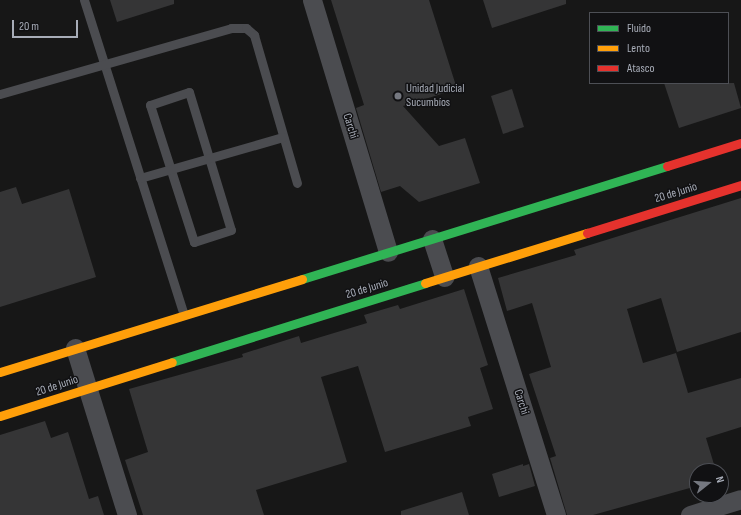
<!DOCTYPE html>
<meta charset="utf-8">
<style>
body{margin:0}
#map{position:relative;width:741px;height:515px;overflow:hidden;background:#171717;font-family:"Sofia Sans Condensed",sans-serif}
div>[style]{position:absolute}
.building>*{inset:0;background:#353536}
.lane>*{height:9px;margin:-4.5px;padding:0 4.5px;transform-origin:4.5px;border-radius:4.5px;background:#4b4c50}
.street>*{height:19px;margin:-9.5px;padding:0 9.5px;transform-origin:9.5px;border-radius:9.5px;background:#4b4c50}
.fast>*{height:9px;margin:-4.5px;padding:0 4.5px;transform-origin:4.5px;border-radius:4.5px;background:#30b455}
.slow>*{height:9px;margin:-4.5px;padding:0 4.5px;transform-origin:4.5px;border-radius:4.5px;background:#ff9f0a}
.jam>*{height:9px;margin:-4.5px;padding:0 4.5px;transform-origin:4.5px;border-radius:4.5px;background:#e5322d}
.dots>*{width:11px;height:11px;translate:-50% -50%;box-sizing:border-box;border:2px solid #111113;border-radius:50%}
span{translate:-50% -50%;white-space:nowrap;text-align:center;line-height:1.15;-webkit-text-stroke:3px #111113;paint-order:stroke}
.poi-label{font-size:12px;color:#a8adb8}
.left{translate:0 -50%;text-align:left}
.street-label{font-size:12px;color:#a8adb8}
.legend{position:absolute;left:589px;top:12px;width:140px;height:72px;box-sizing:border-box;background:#111113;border:1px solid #4d4f55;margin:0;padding:5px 7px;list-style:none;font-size:12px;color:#a8adb8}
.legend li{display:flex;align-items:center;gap:8px;height:20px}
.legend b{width:20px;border:1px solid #4d4f55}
.north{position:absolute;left:689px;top:463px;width:40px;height:40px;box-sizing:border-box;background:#111113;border:1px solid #4d4f55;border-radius:50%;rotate:73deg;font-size:11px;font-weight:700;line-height:16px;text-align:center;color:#a8adb8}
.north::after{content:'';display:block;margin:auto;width:14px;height:18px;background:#757880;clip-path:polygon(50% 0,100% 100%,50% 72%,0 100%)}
.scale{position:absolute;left:12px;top:20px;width:66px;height:18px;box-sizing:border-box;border:2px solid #a8adb8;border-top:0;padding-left:5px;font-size:12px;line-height:14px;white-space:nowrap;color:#a8adb8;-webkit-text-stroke:3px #111113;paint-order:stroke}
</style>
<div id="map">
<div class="building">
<div style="clip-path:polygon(110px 0,174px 0,174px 4px,117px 22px)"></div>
<div style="clip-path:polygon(331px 0,429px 0,457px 89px,403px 106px,439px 146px,465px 138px,480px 183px,419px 202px,400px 186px,381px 192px,356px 108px,364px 105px)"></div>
<div style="clip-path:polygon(483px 0,566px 0,566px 4px,492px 28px)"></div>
<div style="clip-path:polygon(664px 83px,734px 83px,741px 108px,679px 128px)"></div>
<div style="clip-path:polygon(512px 89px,524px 127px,503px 134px,491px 96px)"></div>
<div style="clip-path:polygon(16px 187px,22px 204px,69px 189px,96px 277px,0 307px,0 192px)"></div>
<div style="clip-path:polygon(741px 198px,741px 332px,677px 352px,661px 298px,627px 309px,643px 363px,676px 353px,688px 393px,741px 378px,741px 427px,706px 438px,716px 471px,697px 471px,697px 486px,593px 515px,567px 515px,550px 458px,556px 456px,529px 374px,551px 367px,532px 303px,507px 311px,498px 278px,576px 255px,574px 250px)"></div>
<div style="clip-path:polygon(464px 289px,488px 365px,480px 368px,493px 409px,468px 417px,471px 426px,385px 452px,358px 366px,321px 377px,347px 462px,256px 490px,264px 515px,143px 515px,125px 460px,148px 452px,129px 389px,243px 357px,242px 354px,299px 336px,301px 343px,367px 323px,364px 315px,398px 305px,400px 309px)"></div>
<div style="clip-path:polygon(45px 421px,51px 438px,68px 432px,89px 499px,98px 496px,104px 515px,0 515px,0 435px)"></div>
<div style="clip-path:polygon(523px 464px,523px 466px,529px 464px,535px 486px,499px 497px,492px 474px)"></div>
<div style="clip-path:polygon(462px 492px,469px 515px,401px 515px,401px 511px)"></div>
</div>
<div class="lane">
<div style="left:84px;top:0;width:328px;rotate:72.4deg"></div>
<div style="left:189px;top:92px;width:144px;rotate:73.1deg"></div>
<div style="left:231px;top:230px;width:39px;rotate:162deg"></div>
<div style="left:194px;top:242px;width:144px;rotate:-107.8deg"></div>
<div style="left:150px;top:105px;width:41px;rotate:-18.4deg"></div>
<div style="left:0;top:94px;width:240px;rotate:-15.9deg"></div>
<div style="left:231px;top:28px;width:15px"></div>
<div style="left:246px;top:28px;width:11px;rotate:41deg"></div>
<div style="left:254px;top:35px;width:154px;rotate:73.8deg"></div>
<div style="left:140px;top:178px;width:149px;rotate:-16deg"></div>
</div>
<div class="street">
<div style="left:312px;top:0;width:263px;rotate:73.2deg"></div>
<div style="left:432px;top:239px;width:40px;rotate:72deg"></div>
<div style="left:478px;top:266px;width:261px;rotate:72.6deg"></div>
<div style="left:75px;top:348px;width:175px;rotate:72.7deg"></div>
<div style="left:690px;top:515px;width:53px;rotate:-17.4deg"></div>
</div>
<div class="fast">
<div style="left:302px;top:279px;width:382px;rotate:-17.2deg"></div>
<div style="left:172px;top:362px;width:265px;rotate:-17.3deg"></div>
</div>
<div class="slow">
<div style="left:425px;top:283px;width:170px;rotate:-17.2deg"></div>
<div style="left:0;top:372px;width:316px;rotate:-17.1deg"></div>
<div style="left:0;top:416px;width:180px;rotate:-17.4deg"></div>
</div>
<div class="jam">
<div style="left:667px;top:166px;width:77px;rotate:-17.3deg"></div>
<div style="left:587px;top:233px;width:161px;rotate:-17.3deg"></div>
</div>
<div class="dots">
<div style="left:398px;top:96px;background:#757880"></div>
</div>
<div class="poi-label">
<span class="left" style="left:406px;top:96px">Unidad Judicial<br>Sucumbíos</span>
</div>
<div class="street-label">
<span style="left:350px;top:126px;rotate:73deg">Carchi</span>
<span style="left:676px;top:193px;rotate:-17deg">20 de Junio</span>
<span style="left:367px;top:289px;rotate:-17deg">20 de Junio</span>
<span style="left:57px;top:386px;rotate:-18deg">20 de Junio</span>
<span style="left:521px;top:402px;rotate:73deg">Carchi</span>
</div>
<ul class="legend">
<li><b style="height:5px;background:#30b455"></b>Fluido</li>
<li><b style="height:5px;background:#ff9f0a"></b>Lento</li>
<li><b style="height:5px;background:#e5322d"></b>Atasco</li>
</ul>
<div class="north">N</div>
<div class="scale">20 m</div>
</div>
